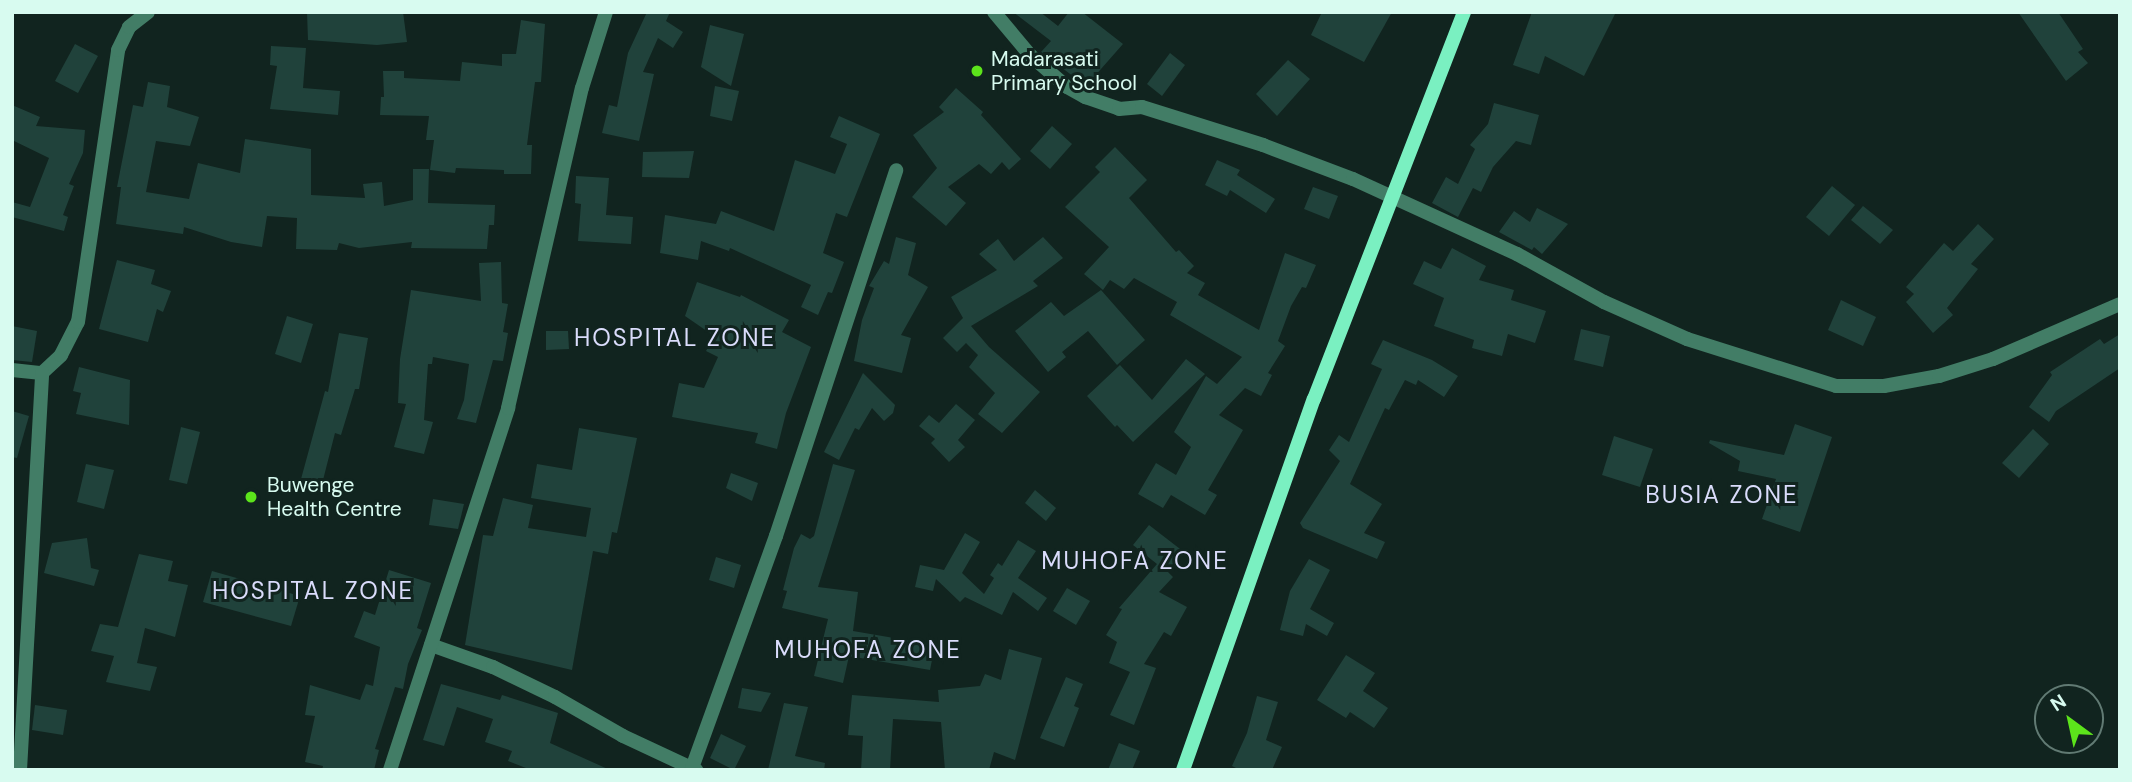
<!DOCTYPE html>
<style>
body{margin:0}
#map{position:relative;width:2132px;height:782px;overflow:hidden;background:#11241f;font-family:"DM Sans",sans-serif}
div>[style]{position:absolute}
.building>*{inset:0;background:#20423b}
.street>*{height:14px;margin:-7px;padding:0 7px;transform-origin:7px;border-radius:7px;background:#427d66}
.secondary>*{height:14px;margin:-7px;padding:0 7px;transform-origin:7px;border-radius:7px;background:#7af0c1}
.dots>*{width:19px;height:19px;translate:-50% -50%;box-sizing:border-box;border:4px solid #11241f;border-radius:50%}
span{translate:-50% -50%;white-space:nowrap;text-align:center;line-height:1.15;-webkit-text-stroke:6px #11241f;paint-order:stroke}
.poi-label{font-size:21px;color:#d8fbf0}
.left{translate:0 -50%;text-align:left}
.quarter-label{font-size:24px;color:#dadcfb;letter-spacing:2px}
.frame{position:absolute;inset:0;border:14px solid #d8fbf0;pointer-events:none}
.north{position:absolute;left:2034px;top:684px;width:70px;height:70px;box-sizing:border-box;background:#11241f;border:2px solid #617a73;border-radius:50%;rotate:327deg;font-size:19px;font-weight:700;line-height:28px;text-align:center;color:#d8fbf0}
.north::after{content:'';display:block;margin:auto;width:24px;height:32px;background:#5ce41b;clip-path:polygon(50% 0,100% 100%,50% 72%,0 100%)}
</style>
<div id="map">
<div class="building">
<div style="clip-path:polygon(307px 12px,403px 12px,407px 42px,377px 45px,308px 40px)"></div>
<div style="clip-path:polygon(647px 12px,670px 12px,666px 21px,683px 32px,673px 48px,658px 38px,643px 72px,654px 74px,639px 141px,602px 133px,609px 105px,617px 107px,628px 53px)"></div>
<div style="clip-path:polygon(1013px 12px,1040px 12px,1058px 26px,1069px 12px,1082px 12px,1123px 44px,1086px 86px,1041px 52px,1051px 41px)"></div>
<div style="clip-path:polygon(1322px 12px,1392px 12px,1364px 62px,1311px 35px)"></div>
<div style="clip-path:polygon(1532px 12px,1616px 12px,1584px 76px,1545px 56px,1539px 74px,1513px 65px)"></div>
<div style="clip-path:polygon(2018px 12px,2058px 12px,2083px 49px,2078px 52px,2088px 63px,2066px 81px)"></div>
<div style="clip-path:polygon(521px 20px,545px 24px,541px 82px,535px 82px,527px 145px,532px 145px,531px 174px,504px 174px,504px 170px,456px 168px,455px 173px,430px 170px,434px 140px,426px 140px,429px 116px,380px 115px,381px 97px,384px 97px,383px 71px,404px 71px,404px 78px,460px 81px,462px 62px,502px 66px,502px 54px,516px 54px)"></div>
<div style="clip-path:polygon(710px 25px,744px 34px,731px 86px,701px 67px)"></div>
<div style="clip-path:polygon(75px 44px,98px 56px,78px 93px,55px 81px)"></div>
<div style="clip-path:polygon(271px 46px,306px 48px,303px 88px,340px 91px,338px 115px,270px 109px,277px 66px,270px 65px)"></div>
<div style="clip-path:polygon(1170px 53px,1185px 65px,1162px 96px,1147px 84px)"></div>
<div style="clip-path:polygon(1288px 60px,1310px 79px,1277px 116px,1256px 94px)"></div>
<div style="clip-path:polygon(148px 82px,170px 86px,167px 107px,199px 117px,190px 146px,156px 141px,146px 192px,189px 199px,198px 163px,240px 173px,245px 139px,311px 149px,311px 195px,365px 198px,363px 184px,382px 182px,384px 206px,413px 200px,413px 169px,429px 169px,428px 203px,495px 205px,494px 225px,489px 225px,487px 249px,411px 248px,412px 242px,359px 248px,339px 243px,337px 250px,296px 249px,297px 218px,267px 216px,262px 247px,231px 242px,184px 227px,183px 234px,116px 224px,121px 187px,117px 187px,133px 105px,143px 107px)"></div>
<div style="clip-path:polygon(715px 86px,739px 91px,732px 121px,710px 116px)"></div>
<div style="clip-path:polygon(956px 88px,983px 112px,981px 115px,1021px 159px,1009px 170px,1002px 162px,991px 174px,979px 164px,948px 187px,966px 203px,946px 226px,912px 197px,937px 168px,913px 135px,944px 112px,939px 107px)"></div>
<div style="clip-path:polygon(1494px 103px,1539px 115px,1531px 145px,1516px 141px,1493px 167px,1481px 192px,1473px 188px,1458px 217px,1432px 203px,1446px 177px,1458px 184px,1475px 149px,1470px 145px,1488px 124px)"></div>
<div style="clip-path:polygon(12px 105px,40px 117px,36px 126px,85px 130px,83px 153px,69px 184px,74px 186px,63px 215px,68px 217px,64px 231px,12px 217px,12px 202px,30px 207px,49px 158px,12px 140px)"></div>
<div style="clip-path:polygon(839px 116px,880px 134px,847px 217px,836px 213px,823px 253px,844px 262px,832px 293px,828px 292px,818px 315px,801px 307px,811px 285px,730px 248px,729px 251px,701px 241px,698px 260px,660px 253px,665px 215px,716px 224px,721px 211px,774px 231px,795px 160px,835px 174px,847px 144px,830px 137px)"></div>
<div style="clip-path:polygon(1052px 126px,1072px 144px,1050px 169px,1030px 151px)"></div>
<div style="clip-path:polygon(1115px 147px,1147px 180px,1129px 198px,1176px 252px,1179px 250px,1194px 266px,1187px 273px,1205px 283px,1198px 295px,1259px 330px,1285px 253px,1316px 265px,1306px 288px,1302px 287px,1291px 306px,1278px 341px,1285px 346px,1268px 373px,1272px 375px,1261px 396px,1245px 388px,1219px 415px,1243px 430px,1208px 490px,1217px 495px,1205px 515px,1171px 495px,1163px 508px,1138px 494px,1156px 463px,1176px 475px,1191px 447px,1174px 432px,1206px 376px,1217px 384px,1242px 357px,1170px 315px,1177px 302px,1134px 278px,1124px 289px,1110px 280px,1103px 290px,1084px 274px,1109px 247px,1065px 207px,1100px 172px,1095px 167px)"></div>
<div style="clip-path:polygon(694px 151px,689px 178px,642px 177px,643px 152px)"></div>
<div style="clip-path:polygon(1217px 160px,1240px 170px,1237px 175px,1275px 199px,1266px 213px,1230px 190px,1227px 196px,1205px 185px)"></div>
<div style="clip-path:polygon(576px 176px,609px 178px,606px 215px,633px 217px,631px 244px,578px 241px,581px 204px,575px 203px)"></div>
<div style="clip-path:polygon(1832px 186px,1855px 205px,1829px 236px,1806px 217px)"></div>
<div style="clip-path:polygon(1313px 187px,1338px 196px,1329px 219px,1304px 209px)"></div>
<div style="clip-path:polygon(1863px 206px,1893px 230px,1880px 244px,1851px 220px)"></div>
<div style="clip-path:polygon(1537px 208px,1568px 224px,1542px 254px,1534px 247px,1532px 250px,1499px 232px,1514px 211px,1530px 222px)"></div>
<div style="clip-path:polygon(1978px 224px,1994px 239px,1971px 264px,1978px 269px,1947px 308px,1953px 315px,1933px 333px,1906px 302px,1914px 294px,1906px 287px,1944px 243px,1953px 251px)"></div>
<div style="clip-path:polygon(896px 237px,916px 243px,908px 275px,928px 287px,901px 335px,911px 338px,902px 373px,854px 361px,862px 320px,874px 288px,869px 286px,884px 261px,889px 264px)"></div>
<div style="clip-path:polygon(1043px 237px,1063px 258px,1033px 281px,1038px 286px,971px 326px,989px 347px,1040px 392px,1002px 433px,978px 414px,995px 393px,969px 367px,978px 355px,966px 343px,957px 352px,943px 338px,963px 318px,951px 297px,997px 270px,979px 254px,998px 239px,1014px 261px)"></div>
<div style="clip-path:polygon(1452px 248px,1486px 266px,1479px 280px,1514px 290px,1511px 300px,1546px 311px,1535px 343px,1508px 334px,1502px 356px,1472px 348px,1474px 340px,1434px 326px,1444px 298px,1413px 284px,1424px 261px,1441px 269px)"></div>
<div style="clip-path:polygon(117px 260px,155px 270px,151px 284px,171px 291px,163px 312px,157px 309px,148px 342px,99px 329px)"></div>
<div style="clip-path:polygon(501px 262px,502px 303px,508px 304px,503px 332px,508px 333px,503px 361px,493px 360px,476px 423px,457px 419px,464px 400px,469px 364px,433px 357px,432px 364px,428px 364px,424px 420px,433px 422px,424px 454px,394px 447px,406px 404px,398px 403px,400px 359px,411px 290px,481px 301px,479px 263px)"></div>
<div style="clip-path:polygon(697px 282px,740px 297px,741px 295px,789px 320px,782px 332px,811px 347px,786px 413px,777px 449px,755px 443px,758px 433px,672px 417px,679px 383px,704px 388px,718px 357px,706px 351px,714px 336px,685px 316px)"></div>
<div style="clip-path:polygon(1101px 290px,1145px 340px,1117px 365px,1088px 331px,1062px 352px,1066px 357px,1048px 372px,1015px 331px,1051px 302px,1064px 316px)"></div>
<div style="clip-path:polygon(1841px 300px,1876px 317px,1863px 346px,1828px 330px)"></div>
<div style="clip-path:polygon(287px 316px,313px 324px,301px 363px,275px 354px)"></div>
<div style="clip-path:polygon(12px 326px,37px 331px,32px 362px,12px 360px)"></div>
<div style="clip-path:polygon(1581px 329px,1610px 336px,1603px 367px,1574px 360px)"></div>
<div style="clip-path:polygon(546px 331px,568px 331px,569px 349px,546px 350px)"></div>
<div style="clip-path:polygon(339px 333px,368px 338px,359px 389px,355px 389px,341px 435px,335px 433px,322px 484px,301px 479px,325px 391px,328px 392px)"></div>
<div style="clip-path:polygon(2120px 334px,2120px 368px,2056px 411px,2049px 422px,2029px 407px,2052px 375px,2050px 372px,2100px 339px,2104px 344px)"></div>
<div style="clip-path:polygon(1383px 340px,1432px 360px,1458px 376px,1444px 397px,1418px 380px,1416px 385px,1405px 380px,1389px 410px,1385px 408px,1350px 484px,1382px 504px,1364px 533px,1385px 542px,1377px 559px,1303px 528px,1300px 523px,1340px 461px,1329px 450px,1339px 435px,1349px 442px,1382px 369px,1371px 364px)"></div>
<div style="clip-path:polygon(1186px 359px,1205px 374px,1133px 442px,1117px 425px,1115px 427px,1087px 396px,1120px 365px,1152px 400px)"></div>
<div style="clip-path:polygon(79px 367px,130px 380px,129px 425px,76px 414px,81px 393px,73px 391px)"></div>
<div style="clip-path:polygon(863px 373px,895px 405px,893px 413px,884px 421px,872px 408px,859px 430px,855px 428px,839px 460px,824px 452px)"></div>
<div style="clip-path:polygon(956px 404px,975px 420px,958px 440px,965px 447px,949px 462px,931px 443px,935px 439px,919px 426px,929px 415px,939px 423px)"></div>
<div style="clip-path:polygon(12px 411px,29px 416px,17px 458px,12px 457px)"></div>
<div style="clip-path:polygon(1795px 424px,1832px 437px,1800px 532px,1762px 519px,1776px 479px,1738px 471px,1740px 461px,1709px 443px,1710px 440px,1784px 455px)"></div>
<div style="clip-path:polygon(181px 427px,200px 432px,187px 484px,169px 480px)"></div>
<div style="clip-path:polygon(579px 428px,637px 438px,617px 533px,612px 532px,608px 554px,593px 551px,572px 670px,465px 645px,483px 535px,493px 536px,503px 498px,533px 505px,528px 528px,586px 537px,591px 508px,531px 498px,537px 464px,572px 470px)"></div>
<div style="clip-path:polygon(2033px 429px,2049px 444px,2019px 478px,2002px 463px)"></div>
<div style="clip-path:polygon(1614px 436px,1653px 449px,1640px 487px,1602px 475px)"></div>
<div style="clip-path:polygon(86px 464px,114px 470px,104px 509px,77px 502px)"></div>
<div style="clip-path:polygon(833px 464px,855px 470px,818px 587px,858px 592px,853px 631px,935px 645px,930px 670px,849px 656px,843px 683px,814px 676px,828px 619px,782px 608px,787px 591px,783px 590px,794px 548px,801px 534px,810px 539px,814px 536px)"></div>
<div style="clip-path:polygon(731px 473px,758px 483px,752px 501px,726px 488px)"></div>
<div style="clip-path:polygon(1035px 490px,1056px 508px,1046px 521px,1025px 503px)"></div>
<div style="clip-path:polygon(433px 499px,464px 504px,458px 529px,429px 525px)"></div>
<div style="clip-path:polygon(1149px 525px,1184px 552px,1168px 572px,1173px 577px,1159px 592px,1187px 607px,1171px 636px,1164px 632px,1144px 664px,1156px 668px,1134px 725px,1110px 715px,1130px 672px,1109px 663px,1117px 642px,1106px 635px,1122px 609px,1119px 608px,1157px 564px,1133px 545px)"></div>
<div style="clip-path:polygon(965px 533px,980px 542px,962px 573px,984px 594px,994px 578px,990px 575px,998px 563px,1002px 566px,1018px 540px,1036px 551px,1018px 578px,1047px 598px,1038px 611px,1013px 592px,1002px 615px,965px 597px,960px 602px,936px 579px,933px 591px,915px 587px,920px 565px,944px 570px)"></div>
<div style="clip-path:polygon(87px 538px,91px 568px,99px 570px,94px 586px,44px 573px,52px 543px)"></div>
<div style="clip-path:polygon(139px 554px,173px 561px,168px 581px,188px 585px,175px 637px,145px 628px,137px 663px,157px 667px,150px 691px,106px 682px,114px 656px,91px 651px,100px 624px,118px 627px)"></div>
<div style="clip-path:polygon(716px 557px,741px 565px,734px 588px,709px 580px)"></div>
<div style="clip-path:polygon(1309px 559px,1330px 570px,1310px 609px,1334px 623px,1327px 636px,1306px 624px,1303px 636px,1280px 630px,1290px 591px)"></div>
<div style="clip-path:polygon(389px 570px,431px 583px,417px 628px,422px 630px,408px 664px,403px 689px,395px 687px,375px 749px,379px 750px,374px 770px,322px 770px,323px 766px,305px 762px,315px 716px,305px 715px,310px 685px,360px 700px,366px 684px,373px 686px,380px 647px,354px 637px,364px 611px,375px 615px)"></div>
<div style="clip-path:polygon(212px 571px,300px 596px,291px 626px,203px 602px)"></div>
<div style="clip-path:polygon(1067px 588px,1090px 601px,1076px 625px,1053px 611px)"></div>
<div style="clip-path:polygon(1009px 649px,1042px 658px,1015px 760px,994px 752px,989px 770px,945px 770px,941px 722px,893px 719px,890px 770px,861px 770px,863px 736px,848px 735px,852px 695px,939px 702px,938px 690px,980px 686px,985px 674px,1001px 680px)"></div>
<div style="clip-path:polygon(1346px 655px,1375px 673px,1363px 691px,1388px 708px,1374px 728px,1350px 712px,1346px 718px,1317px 700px)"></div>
<div style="clip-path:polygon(1066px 677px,1083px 684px,1074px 706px,1079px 708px,1064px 747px,1040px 738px)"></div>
<div style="clip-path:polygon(441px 684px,500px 700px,502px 695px,558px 713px,550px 743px,610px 770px,531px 770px,508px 761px,512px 751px,485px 742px,493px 719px,457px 707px,444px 746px,423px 740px)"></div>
<div style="clip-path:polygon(742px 688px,771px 693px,761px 712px,738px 708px)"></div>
<div style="clip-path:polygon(1257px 696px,1278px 702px,1266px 740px,1282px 747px,1272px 770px,1240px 770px,1232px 766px,1247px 733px)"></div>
<div style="clip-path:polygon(784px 703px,808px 707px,795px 756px,825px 763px,824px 770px,768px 770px)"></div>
<div style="clip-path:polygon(35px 705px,67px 710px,63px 735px,32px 730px)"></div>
<div style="clip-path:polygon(721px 734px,746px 746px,734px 770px,710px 758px)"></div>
<div style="clip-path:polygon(1119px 743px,1140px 751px,1132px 770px,1108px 770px)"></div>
</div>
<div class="street">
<div style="left:994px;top:12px;width:56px;rotate:50.1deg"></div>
<div style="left:1030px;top:55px;width:49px;rotate:40.9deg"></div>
<div style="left:1067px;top:87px;width:21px;rotate:29deg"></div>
<div style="left:1085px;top:97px;width:36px;rotate:19deg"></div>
<div style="left:1119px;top:109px;width:23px;rotate:-5deg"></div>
<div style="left:1142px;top:107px;width:127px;rotate:17.4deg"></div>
<div style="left:1263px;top:145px;width:96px;rotate:20.7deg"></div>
<div style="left:1353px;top:179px;width:180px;rotate:24.6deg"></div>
<div style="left:1517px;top:254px;width:99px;rotate:28.9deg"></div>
<div style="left:1604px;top:302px;width:91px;rotate:24deg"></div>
<div style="left:1687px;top:339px;width:156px;rotate:17.5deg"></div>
<div style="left:1836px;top:386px;width:48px"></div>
<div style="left:1884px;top:386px;width:56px;rotate:-10.3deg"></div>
<div style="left:1939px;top:376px;width:57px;rotate:-17.5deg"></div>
<div style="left:1993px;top:359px;width:138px;rotate:-23.4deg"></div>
<div style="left:12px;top:370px;width:30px;rotate:6deg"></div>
<div style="left:42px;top:373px;width:26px;rotate:-43deg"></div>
<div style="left:61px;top:355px;width:37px;rotate:-63deg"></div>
<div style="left:78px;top:322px;width:275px;rotate:-81.6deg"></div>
<div style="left:118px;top:50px;width:25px;rotate:-64deg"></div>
<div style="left:129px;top:27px;width:24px;rotate:-38deg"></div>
<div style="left:431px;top:645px;width:66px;rotate:19.5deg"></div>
<div style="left:493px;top:667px;width:69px;rotate:25.8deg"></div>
<div style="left:555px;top:697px;width:78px;rotate:29.8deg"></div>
<div style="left:623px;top:736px;width:81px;rotate:25deg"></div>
<div style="left:692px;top:768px;width:247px;rotate:-70.1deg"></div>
<div style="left:776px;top:536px;width:385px;rotate:-71.8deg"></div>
<div style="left:20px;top:770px;width:398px;rotate:-86.8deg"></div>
<div style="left:390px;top:770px;width:381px;rotate:-71.9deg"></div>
<div style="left:508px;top:408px;width:328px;rotate:-77deg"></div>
<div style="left:582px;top:88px;width:80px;rotate:-72.5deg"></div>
</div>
<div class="secondary">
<div style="left:1183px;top:770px;width:393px;rotate:-70.6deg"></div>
<div style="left:1314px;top:399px;width:415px;rotate:-68.8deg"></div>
</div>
<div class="dots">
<div style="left:977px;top:71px;background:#5ce41b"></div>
<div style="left:251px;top:497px;background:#5ce41b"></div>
</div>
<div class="poi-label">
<span class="left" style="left:991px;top:71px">Madarasati<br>Primary School</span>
<span class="left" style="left:267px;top:497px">Buwenge<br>Health Centre</span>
</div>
<div class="quarter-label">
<span style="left:675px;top:338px">HOSPITAL ZONE</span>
<span style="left:1722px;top:495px">BUSIA ZONE</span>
<span style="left:1135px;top:561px">MUHOFA ZONE</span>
<span style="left:313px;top:591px">HOSPITAL ZONE</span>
<span style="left:868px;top:650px">MUHOFA ZONE</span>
</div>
<div class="frame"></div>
<div class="north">N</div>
</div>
